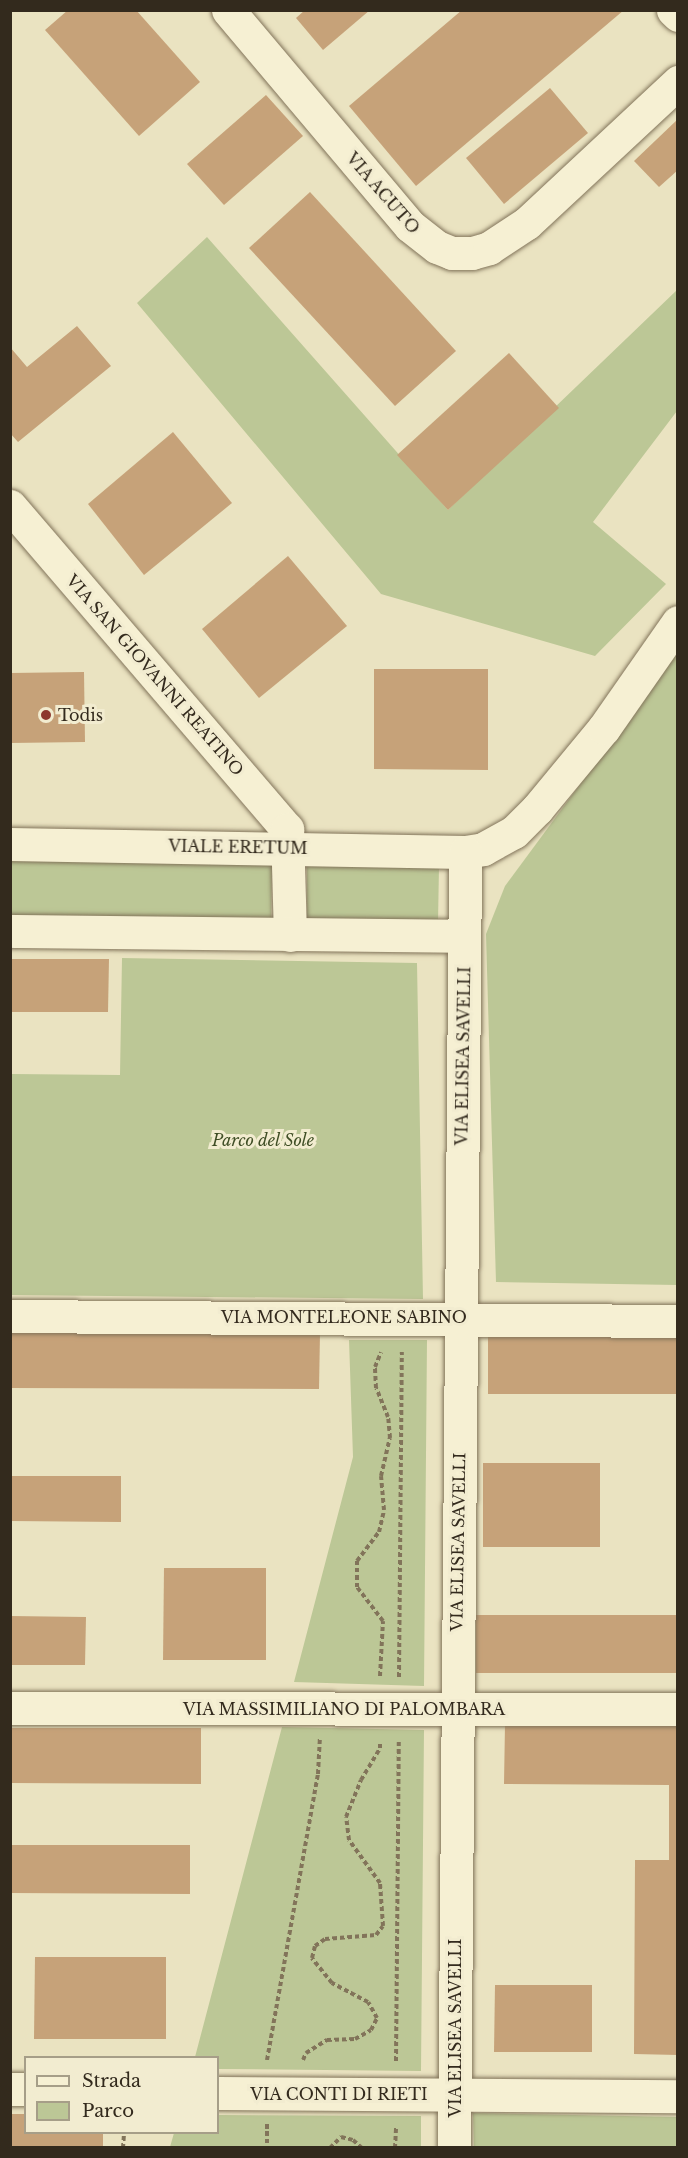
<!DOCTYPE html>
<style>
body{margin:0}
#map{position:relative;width:688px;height:2158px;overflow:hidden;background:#eae3c1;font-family:"Libre Baskerville",serif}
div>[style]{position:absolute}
.green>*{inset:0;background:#bcc796}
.building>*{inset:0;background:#c6a279}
.path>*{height:4px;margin-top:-2px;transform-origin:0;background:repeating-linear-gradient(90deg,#82745a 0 4.5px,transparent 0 7.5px)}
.roads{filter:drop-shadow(0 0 2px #82745a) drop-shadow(0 0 2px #82745a)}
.street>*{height:33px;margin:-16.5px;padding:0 16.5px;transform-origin:16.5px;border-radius:16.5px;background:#f6f0d3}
.dots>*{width:16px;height:16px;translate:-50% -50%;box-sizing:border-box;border:3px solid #f2ecd0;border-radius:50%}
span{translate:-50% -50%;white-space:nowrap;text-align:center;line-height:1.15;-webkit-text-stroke:6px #f2ecd0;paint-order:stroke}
.street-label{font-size:16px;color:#332a1d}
.poi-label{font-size:16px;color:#332a1d}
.left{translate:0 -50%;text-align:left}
.park-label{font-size:16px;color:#3f4e25;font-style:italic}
.frame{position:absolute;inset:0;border:12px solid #332a1d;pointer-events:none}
.legend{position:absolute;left:24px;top:2056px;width:195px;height:78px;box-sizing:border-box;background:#f2ecd0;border:2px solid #a69e88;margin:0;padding:8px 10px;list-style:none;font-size:18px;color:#332a1d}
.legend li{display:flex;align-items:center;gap:12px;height:30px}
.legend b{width:30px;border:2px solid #a69e88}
</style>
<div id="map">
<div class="green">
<div style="clip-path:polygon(207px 237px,448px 510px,677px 290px,677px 411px,593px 522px,666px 584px,595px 656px,381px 594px,137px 303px)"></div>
<div style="clip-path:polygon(677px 653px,677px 1285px,496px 1282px,486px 934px,505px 886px)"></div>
<div style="clip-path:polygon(11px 861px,272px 864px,271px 921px,11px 918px)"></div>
<div style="clip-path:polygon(307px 865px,439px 866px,438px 922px,307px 921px)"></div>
<div style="clip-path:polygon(122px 958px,417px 963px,423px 1299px,11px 1295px,11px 1074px,120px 1075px)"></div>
<div style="clip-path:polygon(349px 1340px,427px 1340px,424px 1686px,294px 1682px,353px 1457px)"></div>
<div style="clip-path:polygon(282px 1727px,424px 1730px,421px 2071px,218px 2069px,218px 2058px,195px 2057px)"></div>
<div style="clip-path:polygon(473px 2113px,677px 2117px,677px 2147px,474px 2147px)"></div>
<div style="clip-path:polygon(218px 2115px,421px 2116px,421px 2147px,170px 2147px,174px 2133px,218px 2132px)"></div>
</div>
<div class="building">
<div style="clip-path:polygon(68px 10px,136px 10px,200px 82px,139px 136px,45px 30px)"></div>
<div style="clip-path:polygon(305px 10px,370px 10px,323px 50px,296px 18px)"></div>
<div style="clip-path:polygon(462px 10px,624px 10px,416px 186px,349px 106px)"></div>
<div style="clip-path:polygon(550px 88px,588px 133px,504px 204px,466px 158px)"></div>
<div style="clip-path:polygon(266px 95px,303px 136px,224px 205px,187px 164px)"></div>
<div style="clip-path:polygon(678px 119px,678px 170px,659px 187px,634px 161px)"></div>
<div style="clip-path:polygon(310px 192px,456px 351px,395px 406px,249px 248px)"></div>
<div style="clip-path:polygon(77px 326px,111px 366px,18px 442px,10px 433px,10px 347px,27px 367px)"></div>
<div style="clip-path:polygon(509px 353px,559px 408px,448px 510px,397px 455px)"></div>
<div style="clip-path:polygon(173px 432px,232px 503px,144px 575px,88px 504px)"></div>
<div style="clip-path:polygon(288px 556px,347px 626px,259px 698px,202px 629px)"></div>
<div style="clip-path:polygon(374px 669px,488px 669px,488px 770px,374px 769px)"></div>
<div style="clip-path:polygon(84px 672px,85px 742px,10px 743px,10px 673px)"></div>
<div style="clip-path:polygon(10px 959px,109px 959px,108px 1012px,10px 1012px)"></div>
<div style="clip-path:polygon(10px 1332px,320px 1333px,319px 1389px,10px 1388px)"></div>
<div style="clip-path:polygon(488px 1335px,678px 1335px,678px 1394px,488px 1394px)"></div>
<div style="clip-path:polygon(483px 1463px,600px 1463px,600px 1547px,483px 1547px)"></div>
<div style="clip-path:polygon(10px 1476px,121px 1476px,121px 1522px,10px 1521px)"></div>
<div style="clip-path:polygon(164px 1568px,266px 1568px,266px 1660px,163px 1660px)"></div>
<div style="clip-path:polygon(476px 1615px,678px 1615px,678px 1673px,476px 1673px)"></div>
<div style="clip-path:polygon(10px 1616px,86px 1617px,85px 1665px,10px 1665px)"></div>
<div style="clip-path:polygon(505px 1724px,678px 1724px,678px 2055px,634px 2054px,635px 1860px,669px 1860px,669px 1785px,504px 1784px)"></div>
<div style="clip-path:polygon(10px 1728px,201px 1728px,201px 1784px,10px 1783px)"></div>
<div style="clip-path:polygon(10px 1845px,190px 1845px,190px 1894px,10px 1893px)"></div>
<div style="clip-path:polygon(35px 1957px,166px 1957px,166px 2039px,34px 2039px)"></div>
<div style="clip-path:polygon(495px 1985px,592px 1985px,592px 2052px,494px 2052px)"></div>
<div style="clip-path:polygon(10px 2114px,26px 2114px,26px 2132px,103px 2132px,103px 2148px,10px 2148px)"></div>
</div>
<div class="path">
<div style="left:380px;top:1676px;width:55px;rotate:-86.9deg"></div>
<div style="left:383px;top:1621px;width:43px;rotate:-127.4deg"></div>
<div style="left:357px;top:1587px;width:26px;rotate:-90deg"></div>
<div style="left:357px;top:1561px;width:36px;rotate:-53deg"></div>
<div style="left:379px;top:1532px;width:23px;rotate:-77deg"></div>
<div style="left:384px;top:1510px;width:34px;rotate:-95deg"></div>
<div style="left:381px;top:1476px;width:39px;rotate:-77deg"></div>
<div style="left:390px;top:1438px;width:21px;rotate:-95deg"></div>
<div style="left:388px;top:1417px;width:31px;rotate:-112deg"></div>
<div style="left:376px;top:1388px;width:21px;rotate:-93deg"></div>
<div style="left:375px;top:1367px;width:16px;rotate:-68deg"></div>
<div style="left:399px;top:1677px;width:325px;rotate:-89.5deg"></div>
<div style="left:267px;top:2060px;width:291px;rotate:-79.9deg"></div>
<div style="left:318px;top:1774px;width:35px;rotate:-87deg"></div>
<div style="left:303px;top:2060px;width:8px;rotate:-67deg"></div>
<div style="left:306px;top:2053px;width:25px;rotate:-32deg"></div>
<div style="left:327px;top:2040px;width:28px;rotate:-2deg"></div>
<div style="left:355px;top:2039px;width:18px;rotate:-29deg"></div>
<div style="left:371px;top:2030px;width:13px;rotate:-63deg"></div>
<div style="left:377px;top:2018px;width:18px;rotate:-119deg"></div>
<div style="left:368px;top:2002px;width:41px;rotate:-152.2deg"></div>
<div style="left:332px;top:1983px;width:32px;rotate:-129deg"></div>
<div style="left:312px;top:1958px;width:12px;rotate:-76deg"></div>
<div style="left:315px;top:1946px;width:12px;rotate:-35deg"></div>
<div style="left:325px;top:1939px;width:51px;rotate:-4.5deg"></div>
<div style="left:376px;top:1935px;width:11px;rotate:-52deg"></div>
<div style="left:383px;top:1926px;width:43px;rotate:-94deg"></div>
<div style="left:380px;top:1883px;width:53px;rotate:-125.8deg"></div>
<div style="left:349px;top:1840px;width:23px;rotate:-97deg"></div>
<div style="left:346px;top:1817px;width:40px;rotate:-68deg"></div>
<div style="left:361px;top:1780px;width:37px;rotate:-59deg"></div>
<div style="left:380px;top:1748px;width:7px;rotate:-90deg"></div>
<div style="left:396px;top:2061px;width:319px;rotate:-89.5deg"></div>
<div style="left:267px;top:2124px;width:24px;rotate:90deg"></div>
<div style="left:123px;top:2148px;width:16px;rotate:-86deg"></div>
<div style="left:330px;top:2148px;width:16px;rotate:-45deg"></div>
<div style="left:341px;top:2137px;width:12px;rotate:14deg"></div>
<div style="left:353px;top:2140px;width:12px;rotate:42deg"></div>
<div style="left:395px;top:2148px;width:22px;rotate:-87deg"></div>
</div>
<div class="roads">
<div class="street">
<div style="left:228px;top:10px;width:282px;rotate:49.9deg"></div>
<div style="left:410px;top:226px;width:34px;rotate:38deg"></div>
<div style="left:437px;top:247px;width:16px;rotate:22deg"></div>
<div style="left:452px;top:253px;width:20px"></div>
<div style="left:472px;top:253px;width:18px;rotate:-16deg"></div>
<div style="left:489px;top:248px;width:45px;rotate:-33.3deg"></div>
<div style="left:527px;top:223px;width:207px;rotate:-43deg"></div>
<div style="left:673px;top:10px;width:7px;rotate:45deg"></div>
<div style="left:10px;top:506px;width:426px;rotate:49.4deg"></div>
<div style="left:287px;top:829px;width:106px;rotate:88.4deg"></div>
<div style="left:10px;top:844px;width:455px;rotate:1deg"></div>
<div style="left:465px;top:852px;width:18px;rotate:-9deg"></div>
<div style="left:483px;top:849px;width:35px;rotate:-29deg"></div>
<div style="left:514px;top:832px;width:33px;rotate:-45deg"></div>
<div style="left:537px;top:809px;width:105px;rotate:-50.4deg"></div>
<div style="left:604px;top:728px;width:129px;rotate:-55.1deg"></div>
<div style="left:10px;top:931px;width:454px;rotate:0.6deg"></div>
<div style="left:10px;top:1316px;width:668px;rotate:0.43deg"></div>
<div style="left:10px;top:1708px;width:668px;rotate:0.09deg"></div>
<div style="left:10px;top:2089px;width:16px"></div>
<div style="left:218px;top:2093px;width:460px;rotate:0.4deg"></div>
<div style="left:454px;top:2148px;width:1296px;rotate:-89.51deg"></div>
</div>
</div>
<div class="dots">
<div style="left:46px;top:715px;background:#8d382e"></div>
</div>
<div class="street-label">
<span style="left:383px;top:193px;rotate:49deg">VIA ACUTO</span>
<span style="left:155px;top:675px;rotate:49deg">VIA SAN GIOVANNI REATINO</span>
<span style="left:238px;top:847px;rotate:1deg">VIALE ERETUM</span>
<span style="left:463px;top:1056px;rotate:-89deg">VIA ELISEA SAVELLI</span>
<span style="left:344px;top:1317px">VIA MONTELEONE SABINO</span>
<span style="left:458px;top:1542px;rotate:-89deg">VIA ELISEA SAVELLI</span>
<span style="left:344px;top:1709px">VIA MASSIMILIANO DI PALOMBARA</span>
<span style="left:455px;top:2028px;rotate:-90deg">VIA ELISEA SAVELLI</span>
<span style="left:339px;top:2094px">VIA CONTI DI RIETI</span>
</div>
<div class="poi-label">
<span class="left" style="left:58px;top:715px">Todis</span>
</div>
<div class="park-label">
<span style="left:263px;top:1140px">Parco del Sole</span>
</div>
<div class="frame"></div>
<ul class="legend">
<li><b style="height:8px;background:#f6f0d3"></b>Strada</li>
<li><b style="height:16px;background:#bcc796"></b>Parco</li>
</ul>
</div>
